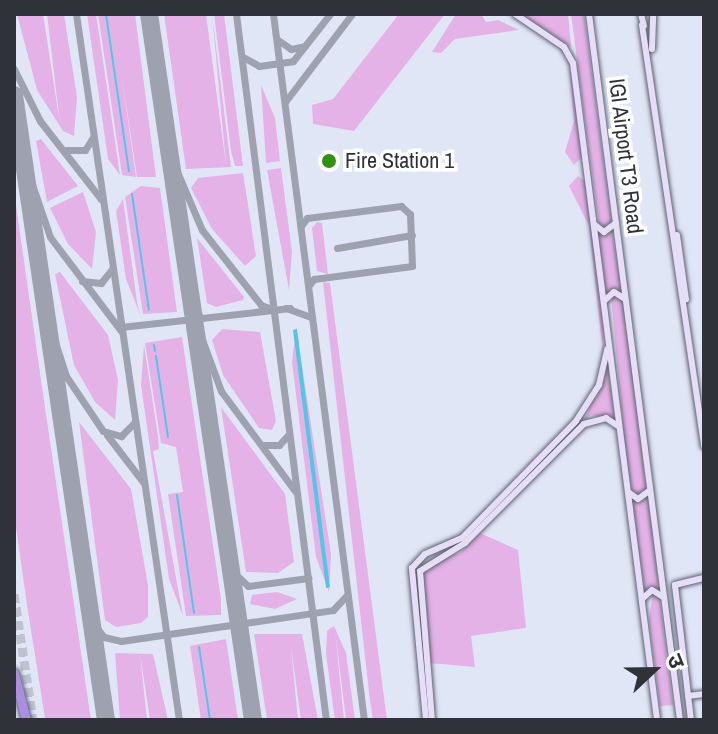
<!DOCTYPE html>
<meta charset="utf-8">
<style>
body{margin:0}
#map{position:relative;width:718px;height:734px;overflow:hidden;background:#e1e6f7;font-family:"Archivo Narrow","Noto Sans Devanagari",sans-serif}
div>[style]{position:absolute}
.green>*{inset:0;background:#e5b2e7}
.water>*{inset:0;background:#53c6e6}
.stream>*{height:2px;margin:-1px;padding:0 1px;transform-origin:1px;border-radius:1px;background:#53c6e6}
.taxiway>*{height:7px;margin:-3.5px;padding:0 3.5px;transform-origin:3.5px;border-radius:3.5px;background:#9ea2b0}
.runway>*{height:18px;margin:-9px;padding:0 9px;transform-origin:9px;border-radius:9px;background:#9ea2b0}
.highway-tunnel>*{height:9px;margin-top:-4.5px;transform-origin:0;background:repeating-linear-gradient(90deg,#bec2d1 0 9px,transparent 0 13.5px)}
.roads{filter:drop-shadow(0 0 2px #5c616f) drop-shadow(0 0 2px #5c616f)}
.secondary>*{height:6px;margin:-3px;padding:0 3px;transform-origin:3px;border-radius:3px;background:#e6ddf6}
.highway>*{height:9px;margin:-4.5px;padding:0 4.5px;transform-origin:4.5px;border-radius:4.5px;background:#aa8fe0}
.dots>*{width:22px;height:22px;translate:-50% -50%;box-sizing:border-box;border:4px solid #fff;border-radius:50%}
span{translate:-50% -50%;white-space:nowrap;text-align:center;line-height:1.15;-webkit-text-stroke:7px #fff;paint-order:stroke}
.street-label{font-size:22px;color:#303239}
.poi-label{font-size:22px;color:#303239}
.left{translate:0 -50%;text-align:left}
.frame{position:absolute;inset:0;border:16px solid #303239;pointer-events:none}
.north{position:absolute;left:614px;top:630px;width:80px;height:80px;-webkit-text-stroke:6px #fff;paint-order:stroke;rotate:68deg;font-size:22px;font-weight:700;line-height:32px;text-align:center;color:#303239}
.north::after{content:'';display:block;margin:auto;width:28px;height:36px;background:#303239;clip-path:polygon(50% 0,100% 100%,50% 72%,0 100%)}
</style>
<div id="map">
<div class="green">
<div style="clip-path:polygon(17px 14px,43px 14px,60px 124px,47px 14px,64px 14px,77px 97px,74px 136px,63px 131px,37px 90px)"></div>
<div style="clip-path:polygon(87px 14px,96px 14px,120px 175px,108px 159px)"></div>
<div style="clip-path:polygon(98px 14px,135px 14px,156px 177px,137px 177px,121px 71px,136px 177px,122px 175px)"></div>
<div style="clip-path:polygon(164px 14px,206px 14px,226px 164px,212px 14px,231px 167px,186px 169px)"></div>
<div style="clip-path:polygon(214px 14px,224px 14px,243px 166px,235px 166px,231px 151px)"></div>
<div style="clip-path:polygon(399px 14px,445px 14px,354px 131px,313px 124px,312px 105px,333px 99px)"></div>
<div style="clip-path:polygon(456px 14px,481px 14px,486px 22px,498px 20px,519px 30px,455px 39px,441px 53px,432px 52px)"></div>
<div style="clip-path:polygon(522px 14px,568px 14px,571px 46px,570px 47px)"></div>
<div style="clip-path:polygon(571px 14px,584px 14px,612px 225px,605px 230px,599px 225px)"></div>
<div style="clip-path:polygon(569px 62px,582px 157px,574px 165px,565px 152px,574px 121px)"></div>
<div style="clip-path:polygon(261px 85px,275px 118px,280px 161px,266px 163px)"></div>
<div style="clip-path:polygon(41px 139px,78px 186px,47px 202px,36px 141px)"></div>
<div style="clip-path:polygon(281px 168px,292px 252px,289px 290px,267px 170px)"></div>
<div style="clip-path:polygon(243px 173px,256px 256px,245px 266px,212px 229px,191px 188px,198px 178px)"></div>
<div style="clip-path:polygon(578px 176px,585px 181px,604px 325px,603px 354px,589px 226px,569px 186px)"></div>
<div style="clip-path:polygon(141px 186px,160px 188px,177px 312px,143px 314px,125px 197px)"></div>
<div style="clip-path:polygon(14px 191px,41px 380px,91px 720px,45px 718px,27px 605px,14px 513px)"></div>
<div style="clip-path:polygon(83px 192px,96px 232px,92px 269px,68px 244px,50px 208px)"></div>
<div style="clip-path:polygon(123px 199px,137px 302px,140px 314px,126px 279px,116px 211px)"></div>
<div style="clip-path:polygon(317px 222px,322px 223px,328px 274px,317px 271px,312px 228px)"></div>
<div style="clip-path:polygon(597px 230px,612px 232px,622px 292px,605px 294px)"></div>
<div style="clip-path:polygon(197px 238px,244px 297px,243px 300px,216px 307px,207px 303px)"></div>
<div style="clip-path:polygon(60px 272px,108px 335px,118px 380px,115px 420px,95px 402px,74px 365px,55px 274px)"></div>
<div style="clip-path:polygon(323px 282px,330px 283px,387px 720px,373px 720px,370px 701px)"></div>
<div style="clip-path:polygon(611px 295px,623px 302px,647px 489px,640px 498px,632px 492px,626px 459px)"></div>
<div style="clip-path:polygon(296px 327px,331px 554px,329px 592px,316px 557px,292px 362px)"></div>
<div style="clip-path:polygon(222px 329px,260px 332px,276px 421px,272px 430px,259px 428px,223px 375px,212px 340px)"></div>
<div style="clip-path:polygon(182px 337px,221px 599px,221px 615px,186px 616px,168px 494px,183px 492px,176px 447px,161px 443px,145px 343px)"></div>
<div style="clip-path:polygon(144px 345px,158px 436px,159px 449px,153px 451px,183px 616px,169px 579px,141px 385px)"></div>
<div style="clip-path:polygon(608px 368px,615px 419px,590px 415px,584px 421px)"></div>
<div style="clip-path:polygon(221px 407px,285px 494px,294px 562px,278px 573px,246px 572px)"></div>
<div style="clip-path:polygon(79px 422px,131px 489px,148px 585px,148px 617px,141px 623px,116px 627px,105px 620px)"></div>
<div style="clip-path:polygon(649px 498px,659px 589px,645px 591px,631px 500px)"></div>
<div style="clip-path:polygon(480px 533px,518px 550px,526px 628px,471px 636px,475px 667px,430px 663px,423px 574px,436px 561px,460px 553px)"></div>
<div style="clip-path:polygon(277px 592px,297px 599px,275px 609px,250px 604px,252px 595px)"></div>
<div style="clip-path:polygon(653px 592px,659px 595px,673px 705px,660px 706px,649px 619px)"></div>
<div style="clip-path:polygon(334px 626px,346px 653px,355px 720px,346px 720px,335px 630px,344px 720px,335px 720px,326px 654px,327px 631px)"></div>
<div style="clip-path:polygon(254px 634px,302px 634px,318px 720px,301px 720px,291px 647px,298px 720px,267px 720px)"></div>
<div style="clip-path:polygon(226px 639px,238px 720px,201px 720px,190px 646px)"></div>
<div style="clip-path:polygon(115px 653px,153px 654px,168px 720px,150px 720px,140px 654px,147px 720px,120px 720px)"></div>
</div>
<div class="water">
<div style="clip-path:polygon(297px 329px,330px 587px,326px 588px,293px 330px)"></div>
</div>
<div class="stream">
<div style="left:106px;top:14px;width:159px;rotate:81.7deg"></div>
<div style="left:132px;top:194px;width:117px;rotate:81.7deg"></div>
<div style="left:154px;top:345px;width:6px;rotate:81deg"></div>
<div style="left:156px;top:356px;width:82px;rotate:81.6deg"></div>
<div style="left:177px;top:495px;width:119px;rotate:81.8deg"></div>
<div style="left:199px;top:647px;width:74px;rotate:81.4deg"></div>
</div>
<div class="taxiway">
<div style="left:76px;top:14px;width:713px;rotate:81.7deg"></div>
<div style="left:236px;top:14px;width:712px;rotate:82.74deg"></div>
<div style="left:273px;top:14px;width:712px;rotate:82.66deg"></div>
<div style="left:278px;top:40px;width:16px;rotate:35deg"></div>
<div style="left:291px;top:49px;width:14px;rotate:-12deg"></div>
<div style="left:243px;top:57px;width:18px;rotate:29deg"></div>
<div style="left:259px;top:66px;width:34px;rotate:-8deg"></div>
<div style="left:293px;top:61px;width:60px;rotate:-51.8deg"></div>
<div style="left:14px;top:69px;width:58px;rotate:63.4deg"></div>
<div style="left:40px;top:121px;width:99px;rotate:52deg"></div>
<div style="left:285px;top:102px;width:111px;rotate:-52.7deg"></div>
<div style="left:66px;top:150px;width:19px"></div>
<div style="left:85px;top:150px;width:15px;rotate:-58deg"></div>
<div style="left:169px;top:153px;width:84px;rotate:66.8deg"></div>
<div style="left:202px;top:230px;width:95px;rotate:51.8deg"></div>
<div style="left:261px;top:305px;width:14px;rotate:21deg"></div>
<div style="left:23px;top:158px;width:83px;rotate:71.1deg"></div>
<div style="left:50px;top:237px;width:118px;rotate:52.9deg"></div>
<div style="left:301px;top:226px;width:10px;rotate:-53deg"></div>
<div style="left:307px;top:218px;width:95px;rotate:-7.3deg"></div>
<div style="left:401px;top:206px;width:12px;rotate:42deg"></div>
<div style="left:410px;top:214px;width:52px;rotate:87.8deg"></div>
<div style="left:412px;top:266px;width:99px;rotate:172.4deg"></div>
<div style="left:314px;top:279px;width:8px;rotate:130deg"></div>
<div style="left:337px;top:248px;width:76px;rotate:-9.8deg"></div>
<div style="left:82px;top:281px;width:19px;rotate:6deg"></div>
<div style="left:101px;top:283px;width:18px;rotate:-52deg"></div>
<div style="left:191px;top:303px;width:14px;rotate:56deg"></div>
<div style="left:286px;top:308px;width:27px;rotate:20deg"></div>
<div style="left:46px;top:314px;width:65px;rotate:72.1deg"></div>
<div style="left:66px;top:376px;width:66px;rotate:56.1deg"></div>
<div style="left:103px;top:431px;width:19px;rotate:16deg"></div>
<div style="left:121px;top:436px;width:18px;rotate:-45deg"></div>
<div style="left:193px;top:315px;width:81px;rotate:69.8deg"></div>
<div style="left:221px;top:391px;width:124px;rotate:53.5deg"></div>
<div style="left:121px;top:327px;width:170px;rotate:-6.4deg"></div>
<div style="left:107px;top:435px;width:59px;rotate:52.5deg"></div>
<div style="left:264px;top:445px;width:15px"></div>
<div style="left:279px;top:445px;width:15px;rotate:-48deg"></div>
<div style="left:231px;top:570px;width:23px;rotate:43deg"></div>
<div style="left:248px;top:586px;width:61px;rotate:-7.6deg"></div>
<div style="left:91px;top:620px;width:21px;rotate:53deg"></div>
<div style="left:104px;top:637px;width:17px;rotate:13deg"></div>
<div style="left:121px;top:641px;width:214px;rotate:-8.3deg"></div>
<div style="left:333px;top:610px;width:19px;rotate:-47deg"></div>
</div>
<div class="runway">
<div style="left:149px;top:14px;width:714px;rotate:81.62deg"></div>
<div style="left:14px;top:95px;width:632px;rotate:81.63deg"></div>
</div>
<div class="highway-tunnel">
<div style="left:14px;top:594px;width:127px;rotate:81.4deg"></div>
</div>
<div class="roads">
<div class="secondary">
<div style="left:515px;top:14px;width:59px;rotate:34deg"></div>
<div style="left:564px;top:47px;width:18px;rotate:61deg"></div>
<div style="left:573px;top:63px;width:662px;rotate:82.71deg"></div>
<div style="left:589px;top:14px;width:712px;rotate:82.66deg"></div>
<div style="left:641px;top:14px;width:12px;rotate:76deg"></div>
<div style="left:642px;top:25px;width:426px;rotate:81.6deg"></div>
<div style="left:652px;top:49px;width:35px;rotate:-88deg"></div>
<div style="left:594px;top:224px;width:13px;rotate:39deg"></div>
<div style="left:604px;top:232px;width:15px;rotate:-37deg"></div>
<div style="left:677px;top:235px;width:65px;rotate:82deg"></div>
<div style="left:604px;top:301px;width:13px;rotate:-42deg"></div>
<div style="left:614px;top:292px;width:13px;rotate:32deg"></div>
<div style="left:628px;top:492px;width:12px;rotate:35deg"></div>
<div style="left:638px;top:499px;width:14px;rotate:-36deg"></div>
<div style="left:642px;top:599px;width:13px;rotate:-42deg"></div>
<div style="left:652px;top:590px;width:13px;rotate:32deg"></div>
<div style="left:688px;top:696px;width:16px;rotate:-7deg"></div>
<div style="left:426px;top:720px;width:153px;rotate:-95.3deg"></div>
<div style="left:412px;top:568px;width:19px;rotate:-47deg"></div>
<div style="left:425px;top:554px;width:40px;rotate:-23.4deg"></div>
<div style="left:462px;top:538px;width:163px;rotate:-45.7deg"></div>
<div style="left:576px;top:421px;width:43px;rotate:-57.4deg"></div>
<div style="left:599px;top:385px;width:37px;rotate:-77deg"></div>
<div style="left:432px;top:720px;width:149px;rotate:-94.6deg"></div>
<div style="left:420px;top:571px;width:53px;rotate:-31.9deg"></div>
<div style="left:465px;top:543px;width:168px;rotate:-45deg"></div>
<div style="left:584px;top:424px;width:23px;rotate:-15deg"></div>
<div style="left:606px;top:418px;width:14px;rotate:34deg"></div>
<div style="left:691px;top:720px;width:136px;rotate:-96.8deg"></div>
<div style="left:675px;top:585px;width:30px;rotate:-14deg"></div>
</div>
<div class="highway">
<div style="left:14px;top:673px;width:49px;rotate:75.7deg"></div>
</div>
</div>
<div class="dots">
<div style="left:329px;top:161px;background:#319210"></div>
</div>
<div class="street-label">
<span style="left:626px;top:156px;rotate:83deg">IGI Airport T3 Road</span>
</div>
<div class="poi-label">
<span class="left" style="left:345px;top:161px">Fire Station 1</span>
</div>
<div class="frame"></div>
<div class="north">उ</div>
</div>
